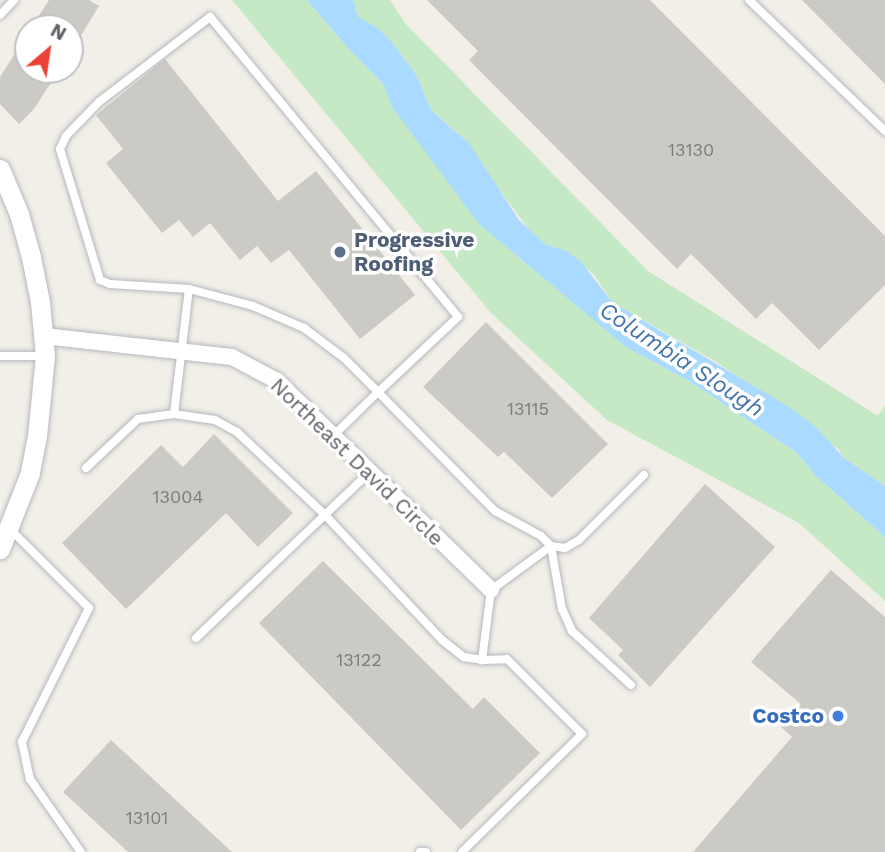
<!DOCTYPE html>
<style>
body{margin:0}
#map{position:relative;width:885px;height:852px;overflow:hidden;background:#f1efe8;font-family:"Work Sans",sans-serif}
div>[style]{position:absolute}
.green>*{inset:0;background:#c5e8c5}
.water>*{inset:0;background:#aadaff}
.building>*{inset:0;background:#cccac5}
.roads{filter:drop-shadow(0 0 2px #b5b8bc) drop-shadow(0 0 2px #b5b8bc)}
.service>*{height:8px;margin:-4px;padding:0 4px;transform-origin:4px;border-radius:4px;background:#fff}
.minor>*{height:16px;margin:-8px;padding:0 8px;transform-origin:8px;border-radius:8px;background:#fff}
.tertiary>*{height:19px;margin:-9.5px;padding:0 9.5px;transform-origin:9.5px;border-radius:9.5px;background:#fff}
.dots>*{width:19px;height:19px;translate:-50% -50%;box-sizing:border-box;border:4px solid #fff;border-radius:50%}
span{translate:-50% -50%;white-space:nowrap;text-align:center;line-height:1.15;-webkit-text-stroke:7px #fff;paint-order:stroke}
.number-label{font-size:18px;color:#7a7d7f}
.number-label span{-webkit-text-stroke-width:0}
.service-label{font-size:21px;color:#4e5e75;font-weight:700}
.left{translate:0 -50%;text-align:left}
.street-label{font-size:21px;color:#5f6368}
.shop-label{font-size:21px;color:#366cbe;font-weight:700}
.right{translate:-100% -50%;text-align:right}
.water-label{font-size:23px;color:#4174aa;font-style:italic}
.north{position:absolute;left:14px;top:14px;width:70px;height:70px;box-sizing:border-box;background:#fff;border:2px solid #bfc1c3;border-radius:50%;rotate:29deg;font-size:19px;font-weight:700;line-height:28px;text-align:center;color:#5f6368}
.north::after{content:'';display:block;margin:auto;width:24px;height:32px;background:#ea4335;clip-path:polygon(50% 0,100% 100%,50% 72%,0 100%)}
</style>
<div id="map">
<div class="green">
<div style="clip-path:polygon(232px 0,307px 0,347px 47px,384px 85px,409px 130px,519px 258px,586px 311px,626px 347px,691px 382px,797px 453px,816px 476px,885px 537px,885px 601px,799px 523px,607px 420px,491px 313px)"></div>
<div style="clip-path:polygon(353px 0,390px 0,405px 23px,648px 271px,878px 416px,885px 405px,885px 486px,844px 458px,838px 449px,718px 363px,612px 302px,594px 275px,567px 251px,545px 244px,530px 231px,457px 132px,432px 111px,415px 73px,390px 40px,378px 28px,358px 18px)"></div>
</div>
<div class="water">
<div style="clip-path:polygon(307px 0,353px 0,358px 17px,378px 28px,390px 40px,415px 73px,432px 111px,469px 143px,519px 220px,545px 244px,567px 251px,582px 263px,612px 302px,786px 405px,816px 427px,844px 458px,885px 486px,885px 537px,816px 476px,797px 453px,691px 382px,626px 347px,479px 224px,392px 107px,384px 85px,347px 47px)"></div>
</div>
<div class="building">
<div style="clip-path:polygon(49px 0,89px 0,99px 6px,70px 53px,70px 28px,31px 28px)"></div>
<div style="clip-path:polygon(427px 0,650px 0,885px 236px,885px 285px,819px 350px,772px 303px,756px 319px,691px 254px,677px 269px,469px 60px,478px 51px)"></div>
<div style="clip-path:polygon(802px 0,885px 0,885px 84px)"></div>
<div style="clip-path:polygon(28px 33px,28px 70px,59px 70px,34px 109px,19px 124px,0 104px,0 77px)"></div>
<div style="clip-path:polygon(165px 59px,278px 201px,316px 171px,415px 295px,360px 339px,289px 250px,271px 263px,257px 246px,240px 260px,210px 223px,193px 237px,179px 220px,162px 233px,106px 163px,123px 149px,96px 115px)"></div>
<div style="clip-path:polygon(486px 322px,608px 444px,552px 498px,504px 452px,498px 457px,423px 387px)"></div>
<div style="clip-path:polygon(214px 434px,293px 513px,258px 547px,226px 513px,126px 609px,62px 543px,161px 445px,183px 467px)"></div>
<div style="clip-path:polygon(705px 484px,775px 547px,650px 687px,618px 655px,623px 650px,589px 618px)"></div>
<div style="clip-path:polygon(323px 561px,473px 709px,484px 697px,540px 753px,461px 830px,259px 623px)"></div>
<div style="clip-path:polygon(831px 570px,885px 617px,885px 852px,693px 852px,792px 737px,781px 727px,801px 704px,751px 662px)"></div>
<div style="clip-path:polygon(111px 740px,232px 852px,128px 852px,63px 792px)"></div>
</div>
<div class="roads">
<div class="service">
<div style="left:749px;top:0;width:189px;rotate:43.9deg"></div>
<div style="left:0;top:15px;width:21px;rotate:-47deg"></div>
<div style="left:189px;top:289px;width:79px;rotate:-176.4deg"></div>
<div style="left:110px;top:284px;width:11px;rotate:-158deg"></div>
<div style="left:100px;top:280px;width:137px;rotate:-107deg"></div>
<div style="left:60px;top:149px;width:14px;rotate:-65deg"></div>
<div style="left:66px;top:136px;width:47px;rotate:-45.9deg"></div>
<div style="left:99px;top:102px;width:140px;rotate:-37.4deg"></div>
<div style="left:210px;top:17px;width:389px;rotate:50.4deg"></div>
<div style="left:458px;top:317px;width:110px;rotate:136.8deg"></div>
<div style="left:378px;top:392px;width:167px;rotate:45.5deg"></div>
<div style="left:495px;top:511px;width:52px;rotate:28.5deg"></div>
<div style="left:541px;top:536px;width:14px;rotate:45deg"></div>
<div style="left:551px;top:546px;width:74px;rotate:143.7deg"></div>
<div style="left:491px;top:590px;width:71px;rotate:97.3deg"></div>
<div style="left:0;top:356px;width:45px"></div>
<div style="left:174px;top:414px;width:41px;rotate:8.3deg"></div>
<div style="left:215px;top:420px;width:25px;rotate:29deg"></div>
<div style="left:237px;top:432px;width:122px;rotate:43.3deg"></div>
<div style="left:326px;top:516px;width:170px;rotate:46.9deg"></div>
<div style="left:442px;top:640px;width:28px;rotate:38deg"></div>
<div style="left:464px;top:657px;width:18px;rotate:9deg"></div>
<div style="left:482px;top:660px;width:25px;rotate:-2deg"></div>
<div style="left:507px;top:659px;width:106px;rotate:45deg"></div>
<div style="left:582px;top:734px;width:168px;rotate:135.5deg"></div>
<div style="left:86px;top:468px;width:71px;rotate:-43.3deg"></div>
<div style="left:138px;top:419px;width:36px;rotate:-8deg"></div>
<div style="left:174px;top:414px;width:126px;rotate:-83.2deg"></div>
<div style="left:189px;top:289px;width:66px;rotate:14.9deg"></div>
<div style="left:253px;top:306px;width:56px;rotate:23.3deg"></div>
<div style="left:304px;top:328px;width:50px;rotate:36.9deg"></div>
<div style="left:344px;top:358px;width:48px;rotate:45deg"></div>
<div style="left:378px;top:392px;width:62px;rotate:135.7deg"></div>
<div style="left:10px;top:529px;width:112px;rotate:45deg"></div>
<div style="left:89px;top:608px;width:150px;rotate:116.6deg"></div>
<div style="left:22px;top:742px;width:38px;rotate:78deg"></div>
<div style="left:30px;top:779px;width:89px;rotate:55.1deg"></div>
<div style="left:196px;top:638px;width:242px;rotate:-43.7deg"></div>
<div style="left:631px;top:685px;width:80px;rotate:-137.5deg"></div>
<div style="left:572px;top:631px;width:24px;rotate:-114deg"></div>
<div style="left:562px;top:609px;width:64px;rotate:-99.9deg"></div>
<div style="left:551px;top:546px;width:14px;rotate:8deg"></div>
<div style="left:565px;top:548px;width:16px;rotate:-30deg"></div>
<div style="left:579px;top:540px;width:92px;rotate:-45deg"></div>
<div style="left:420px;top:852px;width:6px"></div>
</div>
<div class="minor">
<div style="left:44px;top:336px;width:189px;rotate:6.4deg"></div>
<div style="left:232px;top:357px;width:51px;rotate:28.1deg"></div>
<div style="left:277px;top:381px;width:299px;rotate:44.3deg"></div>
</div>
<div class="tertiary">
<div style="left:0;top:169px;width:49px;rotate:67.1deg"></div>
<div style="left:19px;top:214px;width:45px;rotate:74.4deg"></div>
<div style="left:31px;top:257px;width:46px;rotate:78.7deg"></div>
<div style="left:40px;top:302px;width:54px;rotate:84.7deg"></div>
<div style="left:45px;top:356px;width:80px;rotate:95.7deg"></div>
<div style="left:37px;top:436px;width:38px;rotate:101deg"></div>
<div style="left:30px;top:473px;width:82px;rotate:111.5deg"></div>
</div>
</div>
<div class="dots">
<div style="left:340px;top:252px;background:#5c6f8a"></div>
<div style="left:838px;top:716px;background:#3f7fe0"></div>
</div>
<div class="number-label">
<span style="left:691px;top:150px">13130</span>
<span style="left:528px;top:409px">13115</span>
<span style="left:178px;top:497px">13004</span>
<span style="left:359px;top:660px">13122</span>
<span style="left:147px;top:818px">13101</span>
</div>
<div class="service-label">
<span class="left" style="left:354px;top:252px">Progressive<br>Roofing</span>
</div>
<div class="street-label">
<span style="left:357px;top:462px;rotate:44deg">Northeast David Circle</span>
</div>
<div class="shop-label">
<span class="right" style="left:824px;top:716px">Costco</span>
</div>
<div class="water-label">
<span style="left:681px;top:360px;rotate:33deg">Columbia Slough</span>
</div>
<div class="north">N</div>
</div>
